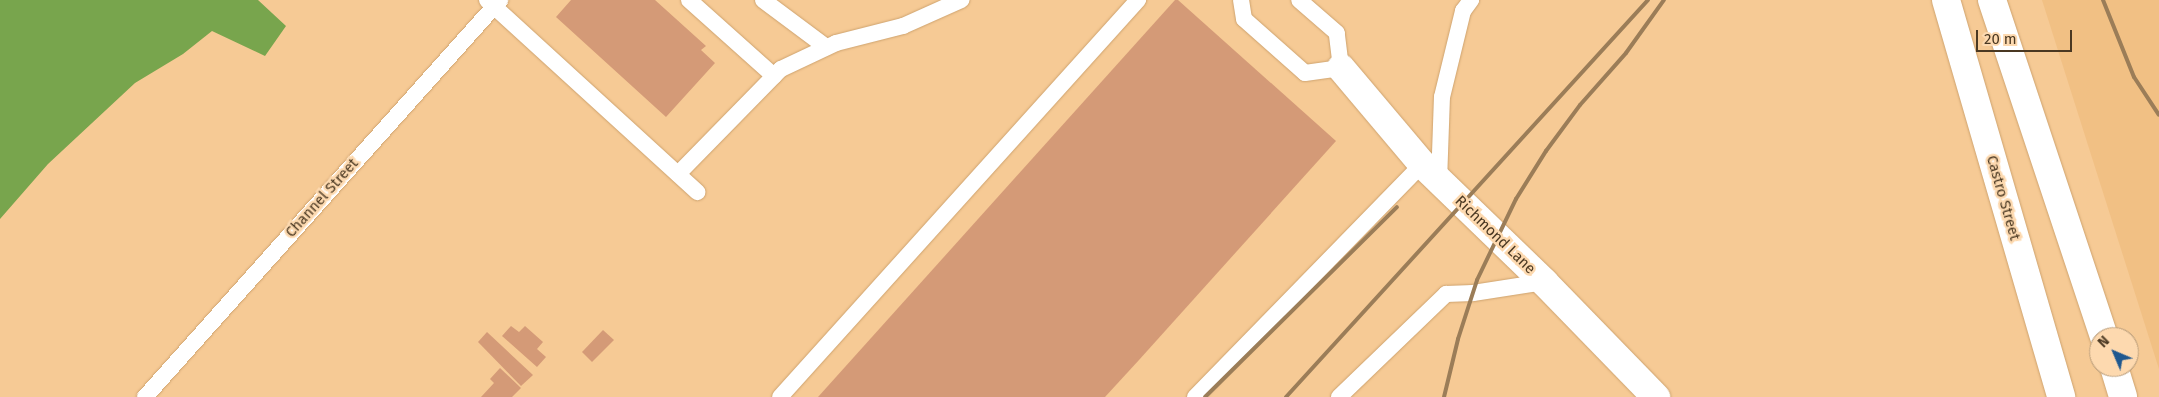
<!DOCTYPE html>
<style>
body{margin:0}
#map{position:relative;width:2159px;height:397px;overflow:hidden;background:#f6ca95;font-family:"Fira Sans",sans-serif}
div>[style]{position:absolute}
.built>*{inset:0;background:#f1c084}
.water>*{inset:0;background:#78a54d}
.building>*{inset:0;background:#d49a77}
.roads{filter:drop-shadow(0 0 1px #cea36f) drop-shadow(0 0 1px #cea36f)}
.lane>*{height:16px;margin:-8px;padding:0 8px;transform-origin:8px;border-radius:8px;background:#fff}
.street>*{height:28px;margin:-14px;padding:0 14px;transform-origin:14px;border-radius:14px;background:#fff}
.primary>*{height:28px;margin:-14px;padding:0 14px;transform-origin:14px;border-radius:14px;background:#fff}
.rail>*{height:4px;margin:-2px;padding:0 2px;transform-origin:2px;border-radius:2px;background:#9b7d58}
span{translate:-50% -50%;white-space:nowrap;text-align:center;line-height:1.15;-webkit-text-stroke:5px #fdd9af;paint-order:stroke}
.street-label{font-size:15px;color:#4a3822}
.north{position:absolute;left:2089px;top:327px;width:50px;height:50px;box-sizing:border-box;background:#fdd9af;border:1px solid #b59977;border-radius:50%;rotate:315deg;font-size:14px;font-weight:700;line-height:20px;text-align:center;color:#4a3822}
.north::after{content:'';display:block;margin:auto;width:18px;height:22px;background:#1f588f;clip-path:polygon(50% 0,100% 100%,50% 72%,0 100%)}
.scale{position:absolute;left:1976px;top:30px;width:96px;height:22px;box-sizing:border-box;border:2px solid #4a3822;border-top:0;padding-left:6px;font-size:15px;line-height:18px;white-space:nowrap;color:#4a3822;-webkit-text-stroke:4px #fdd9af;paint-order:stroke}
</style>
<div id="map">
<div class="built">
<div style="clip-path:polygon(2042px 0,2159px 0,2159px 369px)"></div>
</div>
<div class="water">
<div style="clip-path:polygon(0 0,258px 0,286px 26px,265px 56px,212px 31px,183px 54px,135px 83px,48px 164px,0 219px)"></div>
</div>
<div class="building">
<div style="clip-path:polygon(571px 0,655px 0,706px 46px,701px 50px,715px 63px,666px 117px,556px 17px)"></div>
<div style="clip-path:polygon(1175px 0,1178px 0,1336px 141px,1139px 360px,1105px 397px,818px 397px)"></div>
<div style="clip-path:polygon(511px 326px,519px 332px,525px 326px,543px 342px,537px 349px,546px 357px,537px 367px,502px 336px)"></div>
<div style="clip-path:polygon(603px 330px,614px 340px,592px 362px,582px 352px)"></div>
<div style="clip-path:polygon(487px 332px,533px 375px,521px 386px,478px 342px)"></div>
<div style="clip-path:polygon(500px 368px,521px 388px,512px 397px,481px 397px,494px 383px,490px 379px)"></div>
</div>
<div class="roads">
<div class="lane">
<div style="left:487px;top:0;width:285px;rotate:42.4deg"></div>
<div style="left:689px;top:0;width:114px;rotate:41.8deg"></div>
<div style="left:763px;top:0;width:79px;rotate:36.7deg"></div>
<div style="left:1241px;top:0;width:19px;rotate:81deg"></div>
<div style="left:1244px;top:19px;width:81px;rotate:41.5deg"></div>
<div style="left:1305px;top:73px;width:36px;rotate:-8deg"></div>
<div style="left:1341px;top:68px;width:35px;rotate:-97deg"></div>
<div style="left:1337px;top:33px;width:50px;rotate:-139deg"></div>
<div style="left:678px;top:174px;width:147px;rotate:-45.6deg"></div>
<div style="left:781px;top:69px;width:61px;rotate:-25.3deg"></div>
<div style="left:836px;top:43px;width:69px;rotate:-14.2deg"></div>
<div style="left:903px;top:26px;width:64px;rotate:-24.1deg"></div>
<div style="left:1439px;top:182px;width:85px;rotate:-88deg"></div>
<div style="left:1442px;top:97px;width:89px;rotate:-76.3deg"></div>
<div style="left:1463px;top:11px;width:14px;rotate:-54deg"></div>
<div style="left:145px;top:397px;width:533px;rotate:-48.2deg"></div>
<div style="left:780px;top:397px;width:535px;rotate:-47.96deg"></div>
<div style="left:1195px;top:397px;width:325px;rotate:-45.7deg"></div>
<div style="left:1339px;top:397px;width:149px;rotate:-43.9deg"></div>
<div style="left:1446px;top:294px;width:27px;rotate:-2deg"></div>
<div style="left:1473px;top:293px;width:72px;rotate:-8.8deg"></div>
</div>
<div class="street">
<div style="left:1341px;top:68px;width:126px;rotate:49.8deg"></div>
<div style="left:1422px;top:164px;width:170px;rotate:44deg"></div>
<div style="left:1544px;top:282px;width:161px;rotate:45.8deg"></div>
</div>
<div class="primary">
<div style="left:1946px;top:0;width:413px;rotate:73.8deg"></div>
<div style="left:1992px;top:0;width:355px;rotate:71.6deg"></div>
<div style="left:2114px;top:367px;width:31px;rotate:73deg"></div>
</div>
</div>
<div class="rail">
<div style="left:2103px;top:0;width:83px;rotate:68.1deg"></div>
<div style="left:2134px;top:77px;width:45px;rotate:56.7deg"></div>
<div style="left:1205px;top:397px;width:270px;rotate:-44.7deg"></div>
<div style="left:1286px;top:397px;width:537px;rotate:-47.64deg"></div>
<div style="left:1444px;top:397px;width:60px;rotate:-76.4deg"></div>
<div style="left:1458px;top:339px;width:62px;rotate:-72.1deg"></div>
<div style="left:1477px;top:280px;width:90px;rotate:-64.3deg"></div>
<div style="left:1516px;top:199px;width:57px;rotate:-58deg"></div>
<div style="left:1546px;top:151px;width:57px;rotate:-53.5deg"></div>
<div style="left:1580px;top:105px;width:69px;rotate:-48.5deg"></div>
<div style="left:1626px;top:53px;width:65px;rotate:-54.4deg"></div>
</div>
<div class="street-label">
<span style="left:322px;top:198px;rotate:-48deg">Channel Street</span>
<span style="left:2003px;top:198px;rotate:74deg">Castro Street</span>
<span style="left:1495px;top:235px;rotate:44deg">Richmond Lane</span>
</div>
<div class="north">N</div>
<div class="scale">20 m</div>
</div>
